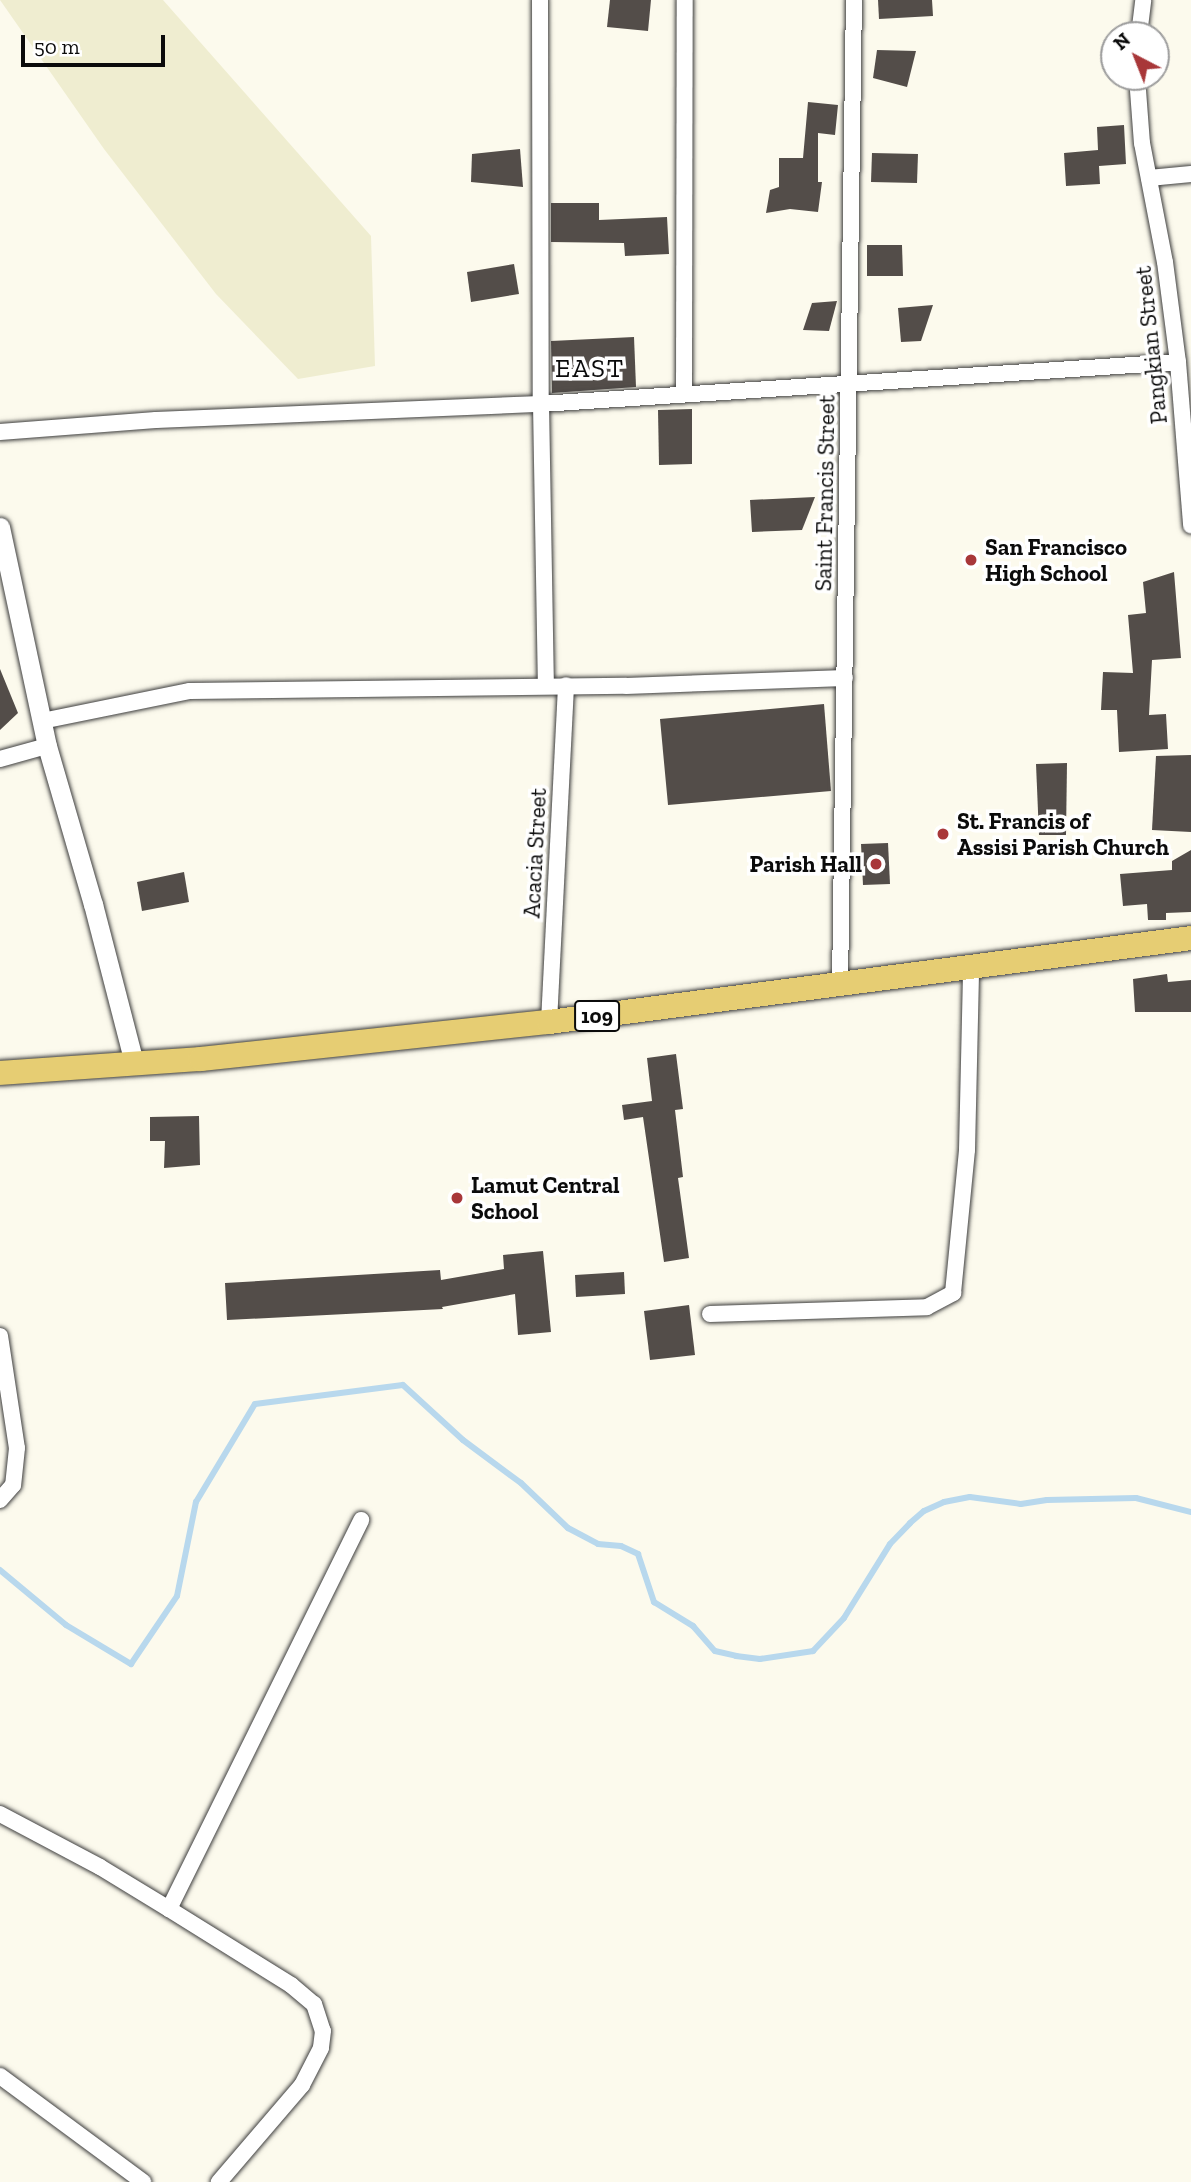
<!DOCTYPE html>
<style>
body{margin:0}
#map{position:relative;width:1191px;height:2182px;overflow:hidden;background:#fcfaed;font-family:"Zilla Slab",serif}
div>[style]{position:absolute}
.farmland>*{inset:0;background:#efedd0}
.stream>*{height:6px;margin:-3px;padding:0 3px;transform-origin:3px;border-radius:3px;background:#b8d8ed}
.building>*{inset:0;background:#534d49}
.roads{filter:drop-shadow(0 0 2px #3e3e3e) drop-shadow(0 0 2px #3e3e3e)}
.minor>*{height:16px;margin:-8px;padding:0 8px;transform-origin:8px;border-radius:8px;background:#fff}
.tertiary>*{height:19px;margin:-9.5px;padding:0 9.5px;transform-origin:9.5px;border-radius:9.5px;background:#fff}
.primary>*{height:24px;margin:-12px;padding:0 12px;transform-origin:12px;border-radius:12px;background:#e6cd73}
.dots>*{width:19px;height:19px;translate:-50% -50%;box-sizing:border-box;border:4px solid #fff;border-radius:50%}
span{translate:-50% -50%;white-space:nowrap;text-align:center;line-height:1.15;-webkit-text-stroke:7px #fff;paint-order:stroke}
.shield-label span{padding:2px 5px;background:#fff;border:2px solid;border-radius:5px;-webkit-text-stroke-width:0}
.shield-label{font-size:21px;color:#0b0b0b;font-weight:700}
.street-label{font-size:23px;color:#0b0b0b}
.poi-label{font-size:23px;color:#0b0b0b;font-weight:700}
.left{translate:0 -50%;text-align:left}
.right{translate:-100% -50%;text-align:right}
.quarter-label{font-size:26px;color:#0b0b0b;letter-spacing:2px}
.north{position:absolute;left:1100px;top:21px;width:70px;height:70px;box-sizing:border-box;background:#fff;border:2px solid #9d9d9d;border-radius:50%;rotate:318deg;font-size:19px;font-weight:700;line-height:28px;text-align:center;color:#0b0b0b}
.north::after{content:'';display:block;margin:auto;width:24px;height:32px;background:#a83739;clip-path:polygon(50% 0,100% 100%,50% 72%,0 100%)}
.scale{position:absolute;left:21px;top:35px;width:144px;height:32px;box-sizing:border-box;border:4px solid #0b0b0b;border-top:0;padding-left:9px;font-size:21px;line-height:24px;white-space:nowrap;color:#0b0b0b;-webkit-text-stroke:5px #fff;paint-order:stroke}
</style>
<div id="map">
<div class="farmland">
<div style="clip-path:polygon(0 0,163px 0,371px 236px,375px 366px,298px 379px,216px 294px,104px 149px)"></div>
</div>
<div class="stream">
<div style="left:0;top:1570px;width:86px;rotate:39.8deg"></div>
<div style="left:66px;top:1625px;width:76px;rotate:31deg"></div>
<div style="left:131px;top:1664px;width:82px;rotate:-55.9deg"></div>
<div style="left:177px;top:1596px;width:96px;rotate:-78.6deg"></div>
<div style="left:196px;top:1502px;width:114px;rotate:-59deg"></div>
<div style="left:255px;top:1404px;width:149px;rotate:-7.3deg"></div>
<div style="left:403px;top:1385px;width:81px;rotate:42.5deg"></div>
<div style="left:463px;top:1440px;width:72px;rotate:36.6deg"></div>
<div style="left:521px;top:1483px;width:65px;rotate:43.8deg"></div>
<div style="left:568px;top:1528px;width:34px;rotate:28deg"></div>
<div style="left:598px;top:1544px;width:23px;rotate:5deg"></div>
<div style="left:621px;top:1546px;width:19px;rotate:25deg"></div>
<div style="left:638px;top:1554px;width:51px;rotate:71.6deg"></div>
<div style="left:654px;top:1602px;width:46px;rotate:31.6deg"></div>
<div style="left:693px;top:1626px;width:33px;rotate:49deg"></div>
<div style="left:715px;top:1651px;width:22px;rotate:13deg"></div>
<div style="left:736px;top:1656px;width:24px;rotate:7deg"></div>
<div style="left:760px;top:1659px;width:54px;rotate:-8.6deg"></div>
<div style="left:813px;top:1651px;width:45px;rotate:-46.8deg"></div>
<div style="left:844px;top:1618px;width:87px;rotate:-58.1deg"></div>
<div style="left:890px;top:1544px;width:29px;rotate:-46deg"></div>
<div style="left:910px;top:1523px;width:18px;rotate:-41deg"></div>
<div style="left:924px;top:1511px;width:22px;rotate:-24deg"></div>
<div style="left:944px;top:1502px;width:26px;rotate:-11deg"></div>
<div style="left:970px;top:1497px;width:51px;rotate:7.8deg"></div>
<div style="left:1021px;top:1504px;width:26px;rotate:-9deg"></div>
<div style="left:1047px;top:1500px;width:89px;rotate:-1.3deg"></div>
<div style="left:1136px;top:1498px;width:57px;rotate:14.3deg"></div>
</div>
<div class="building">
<div style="clip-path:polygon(610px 0,651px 0,648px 31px,607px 27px)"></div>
<div style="clip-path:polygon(878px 0,932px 0,933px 16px,879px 19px)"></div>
<div style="clip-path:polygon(877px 50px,916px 51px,907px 87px,873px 78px)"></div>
<div style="clip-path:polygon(808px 102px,838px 105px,835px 135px,818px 133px,818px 182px,822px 182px,818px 212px,790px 209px,766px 213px,770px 190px,779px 187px,779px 158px,803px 158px)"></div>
<div style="clip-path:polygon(1124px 125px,1126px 164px,1099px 166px,1100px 184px,1066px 186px,1064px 153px,1098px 150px,1097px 127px)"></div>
<div style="clip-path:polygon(520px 149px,523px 187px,471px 182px,472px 154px)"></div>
<div style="clip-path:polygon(872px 153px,918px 154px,917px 183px,871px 182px)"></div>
<div style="clip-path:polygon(551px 203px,599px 203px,599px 220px,667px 217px,669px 254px,625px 256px,624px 243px,551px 242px)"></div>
<div style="clip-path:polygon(867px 245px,902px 245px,903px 276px,867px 276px)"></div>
<div style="clip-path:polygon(514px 264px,519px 294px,471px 302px,467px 272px)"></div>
<div style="clip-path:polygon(837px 301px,829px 331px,803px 330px,812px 303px)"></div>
<div style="clip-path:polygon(933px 305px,921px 341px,901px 342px,898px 308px)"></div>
<div style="clip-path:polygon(634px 337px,636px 387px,552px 393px,551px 341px)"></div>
<div style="clip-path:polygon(692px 409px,692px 464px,659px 465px,658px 410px)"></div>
<div style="clip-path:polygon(815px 497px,802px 530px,752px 532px,750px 500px)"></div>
<div style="clip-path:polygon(1174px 572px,1181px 658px,1152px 660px,1149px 715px,1166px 714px,1168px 749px,1119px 752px,1117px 710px,1101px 710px,1103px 672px,1133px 673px,1128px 615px,1146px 613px,1143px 582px)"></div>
<div style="clip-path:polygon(0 669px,18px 713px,0 730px)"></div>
<div style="clip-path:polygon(824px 704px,831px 791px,668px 805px,660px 719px)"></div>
<div style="clip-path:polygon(1191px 755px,1191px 832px,1152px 830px,1156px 756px)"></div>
<div style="clip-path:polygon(1067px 763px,1066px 835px,1039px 835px,1036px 764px)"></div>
<div style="clip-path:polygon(888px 843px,890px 884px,863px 885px,861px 844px)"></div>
<div style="clip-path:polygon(1191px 850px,1191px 912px,1166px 913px,1166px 920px,1148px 920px,1147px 904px,1123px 906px,1120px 874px,1172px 870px,1172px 861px)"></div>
<div style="clip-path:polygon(184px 872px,189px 902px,142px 911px,137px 882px)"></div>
<div style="clip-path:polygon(1167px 974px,1168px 982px,1191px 980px,1191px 1012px,1135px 1012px,1133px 979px)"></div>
<div style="clip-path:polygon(676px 1054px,683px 1109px,675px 1110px,683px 1177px,678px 1178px,689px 1258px,664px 1262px,643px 1117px,624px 1120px,622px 1105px,652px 1101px,647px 1058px)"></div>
<div style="clip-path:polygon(199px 1116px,200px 1165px,164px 1168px,165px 1141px,150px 1141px,150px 1117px)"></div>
<div style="clip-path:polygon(543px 1251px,551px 1332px,518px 1335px,515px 1294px,442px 1307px,443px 1309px,227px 1320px,225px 1283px,440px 1270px,441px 1280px,504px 1269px,503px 1255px)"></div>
<div style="clip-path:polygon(624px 1272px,625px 1294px,576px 1297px,575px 1275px)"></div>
<div style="clip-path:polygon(689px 1305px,695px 1355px,650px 1360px,644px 1311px)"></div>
</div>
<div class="roads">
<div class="minor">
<div style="left:540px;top:0;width:404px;rotate:89.9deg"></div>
<div style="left:541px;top:404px;width:282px;rotate:89deg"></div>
<div style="left:1139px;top:35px;width:35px;rotate:-83deg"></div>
<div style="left:1137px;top:77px;width:66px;rotate:85.7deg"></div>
<div style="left:1142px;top:143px;width:121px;rotate:79.1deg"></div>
<div style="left:1165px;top:262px;width:101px;rotate:82.6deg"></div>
<div style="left:1178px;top:362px;width:164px;rotate:85.4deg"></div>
<div style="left:1149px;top:178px;width:42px;rotate:-5.4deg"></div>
<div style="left:684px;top:393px;width:393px;rotate:-89.9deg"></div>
<div style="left:0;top:432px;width:156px;rotate:-4.4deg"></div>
<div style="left:156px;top:420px;width:385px;rotate:-2.4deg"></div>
<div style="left:541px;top:404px;width:638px;rotate:-3.77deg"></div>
<div style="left:42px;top:721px;width:151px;rotate:-11.5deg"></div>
<div style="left:190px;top:691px;width:436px;rotate:-0.7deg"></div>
<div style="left:626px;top:686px;width:219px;rotate:-2.1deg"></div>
<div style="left:0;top:759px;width:49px;rotate:-15.5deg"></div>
<div style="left:840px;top:986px;width:986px;rotate:-89.19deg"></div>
<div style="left:549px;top:1022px;width:337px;rotate:-87.1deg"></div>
<div style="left:710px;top:1314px;width:217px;rotate:-1.8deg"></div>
<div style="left:927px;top:1307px;width:30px;rotate:-28deg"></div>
<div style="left:953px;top:1293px;width:144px;rotate:-84.4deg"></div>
<div style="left:967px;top:1150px;width:182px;rotate:-88.7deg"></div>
<div style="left:0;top:1336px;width:113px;rotate:81.4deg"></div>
<div style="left:17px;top:1448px;width:37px;rotate:96deg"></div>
<div style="left:13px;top:1485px;width:20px;rotate:131deg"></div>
<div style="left:0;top:1814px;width:113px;rotate:27.9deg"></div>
<div style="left:100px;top:1867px;width:81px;rotate:31.3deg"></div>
<div style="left:169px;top:1909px;width:144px;rotate:31.9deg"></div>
<div style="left:291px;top:1985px;width:30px;rotate:40deg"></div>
<div style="left:314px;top:2004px;width:28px;rotate:72deg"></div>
<div style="left:323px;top:2031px;width:17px;rotate:97deg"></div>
<div style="left:321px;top:2048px;width:42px;rotate:117.2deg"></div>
<div style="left:302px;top:2085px;width:128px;rotate:130.6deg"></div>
<div style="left:169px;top:1909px;width:434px;rotate:-63.7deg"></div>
<div style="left:0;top:2076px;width:178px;rotate:36.5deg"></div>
</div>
<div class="tertiary">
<div style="left:0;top:527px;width:224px;rotate:77.9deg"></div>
<div style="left:47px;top:746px;width:165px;rotate:73.8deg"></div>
<div style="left:93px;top:904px;width:163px;rotate:75.5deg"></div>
</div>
<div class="primary">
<div style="left:0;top:1073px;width:201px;rotate:-4deg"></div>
<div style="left:201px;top:1059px;width:350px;rotate:-6.1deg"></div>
<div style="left:549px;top:1022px;width:647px;rotate:-7.45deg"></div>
</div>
</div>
<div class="dots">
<div style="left:971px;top:560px;background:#a83739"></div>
<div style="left:943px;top:834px;background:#a83739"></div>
<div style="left:876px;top:864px;background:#a83739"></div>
<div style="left:457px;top:1198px;background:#a83739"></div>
</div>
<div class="shield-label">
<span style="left:597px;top:1016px">109</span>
</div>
<div class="street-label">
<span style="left:1151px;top:345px;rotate:-96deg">Pangkian Street</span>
<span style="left:825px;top:493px;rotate:-89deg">Saint Francis Street</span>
<span style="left:535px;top:853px;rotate:-87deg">Acacia Street</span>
</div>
<div class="poi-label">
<span class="left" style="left:985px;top:560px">San Francisco<br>High School</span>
<span class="left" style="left:957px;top:834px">St. Francis of<br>Assisi Parish Church</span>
<span class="right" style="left:862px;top:864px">Parish Hall</span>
<span class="left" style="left:471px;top:1198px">Lamut Central<br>School</span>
</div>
<div class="quarter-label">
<span style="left:590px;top:369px">EAST</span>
</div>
<div class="north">N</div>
<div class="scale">50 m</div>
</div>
